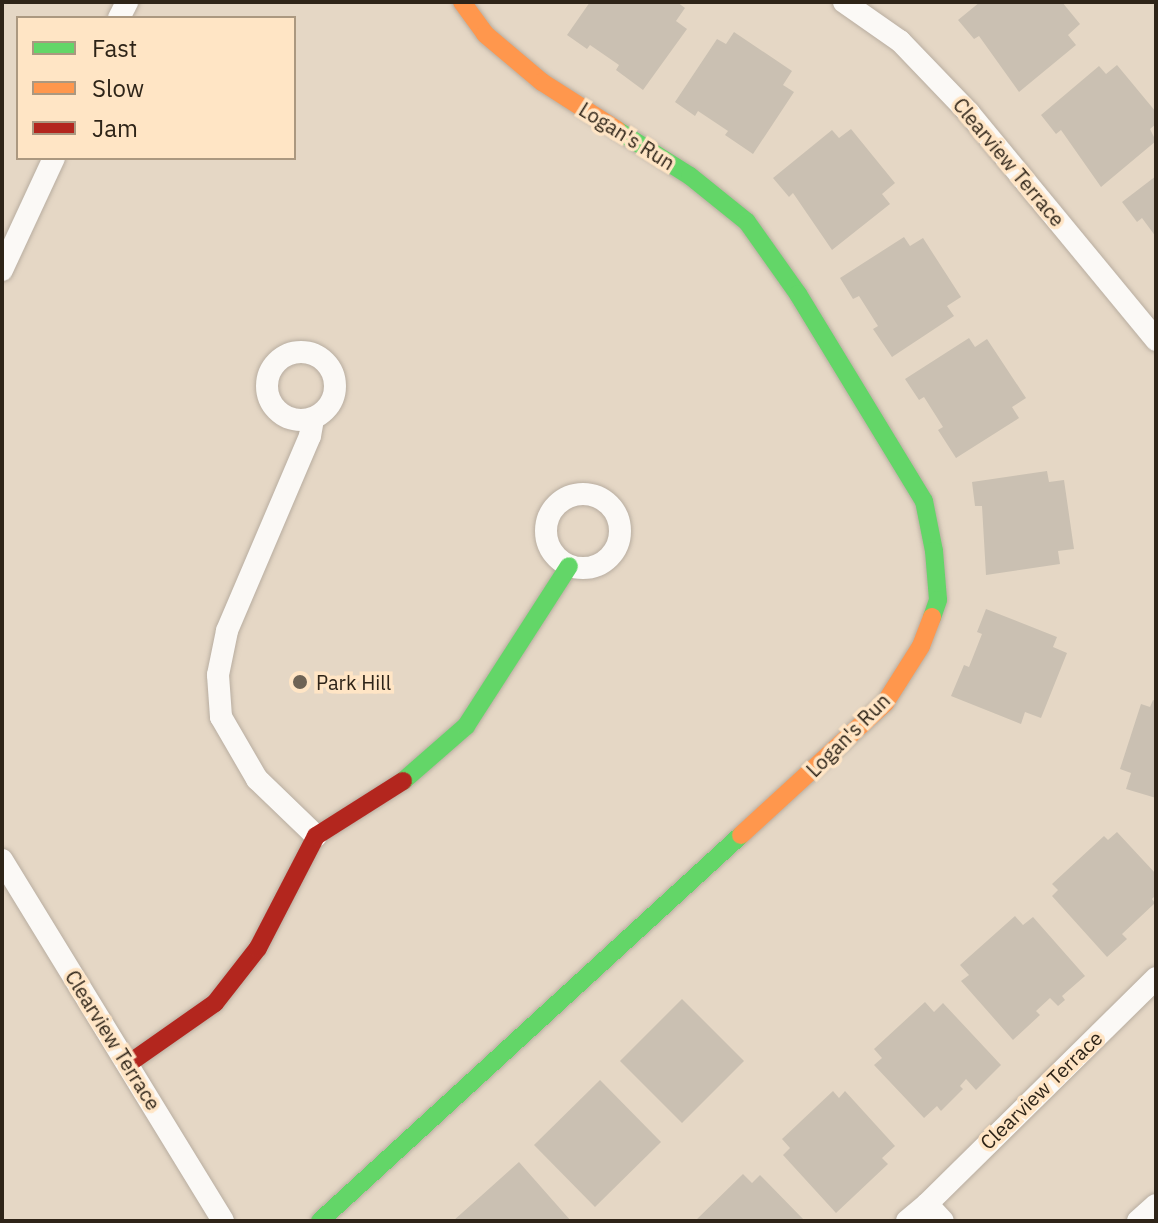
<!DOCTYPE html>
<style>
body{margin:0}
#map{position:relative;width:1158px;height:1223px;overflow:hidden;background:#e5d7c5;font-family:"IBM Plex Sans",sans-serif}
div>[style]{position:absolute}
.building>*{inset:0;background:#cac0b2}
.roads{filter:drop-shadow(0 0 2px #b8ada0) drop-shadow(0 0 2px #b8ada0)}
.street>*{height:22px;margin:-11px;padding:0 11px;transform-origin:11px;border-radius:11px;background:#fbf9f6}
.street>.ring{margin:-11px;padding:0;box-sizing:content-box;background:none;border:22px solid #fbf9f6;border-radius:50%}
.fast>*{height:18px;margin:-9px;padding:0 9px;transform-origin:9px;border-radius:9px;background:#63d668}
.slow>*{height:18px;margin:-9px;padding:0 9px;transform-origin:9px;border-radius:9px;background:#ff974d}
.jam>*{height:18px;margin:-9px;padding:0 9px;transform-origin:9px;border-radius:9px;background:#b3261e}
.dots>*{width:22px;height:22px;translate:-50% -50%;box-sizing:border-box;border:4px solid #ffe5c5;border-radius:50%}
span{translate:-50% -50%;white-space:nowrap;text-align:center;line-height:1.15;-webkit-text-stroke:7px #ffe5c5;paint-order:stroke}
.street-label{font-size:20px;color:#2e2418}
.poi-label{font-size:20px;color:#2e2418}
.left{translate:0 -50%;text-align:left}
.frame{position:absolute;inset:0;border:4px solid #2e2418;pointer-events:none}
.legend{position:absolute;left:16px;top:16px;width:280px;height:144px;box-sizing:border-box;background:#ffe5c5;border:2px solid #ab9880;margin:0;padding:10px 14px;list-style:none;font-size:24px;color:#2e2418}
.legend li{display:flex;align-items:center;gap:16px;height:40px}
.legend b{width:40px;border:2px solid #ab9880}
</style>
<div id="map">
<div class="building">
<div style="clip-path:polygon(590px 2px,677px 2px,685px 8px,676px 21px,687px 29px,643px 90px,616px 70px,619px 65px,590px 45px,587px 49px,567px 35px)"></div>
<div style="clip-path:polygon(980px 2px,1062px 2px,1080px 24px,1068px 35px,1076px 45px,1019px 92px,979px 36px,974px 39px,958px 20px)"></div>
<div style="clip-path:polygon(734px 32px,792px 71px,783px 85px,794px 92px,753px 154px,725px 135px,728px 131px,698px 111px,695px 116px,675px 102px,717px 39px,726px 44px)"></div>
<div style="clip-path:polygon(1117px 65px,1156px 112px,1156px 124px,1150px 129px,1156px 141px,1101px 187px,1061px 130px,1056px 134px,1041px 115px,1099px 66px,1106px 74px)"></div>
<div style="clip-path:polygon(851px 129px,895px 183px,882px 194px,890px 204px,832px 250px,793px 193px,789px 197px,773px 178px,832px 130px,839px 138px)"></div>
<div style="clip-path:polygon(1156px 176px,1156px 237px,1142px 218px,1137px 222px,1122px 202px)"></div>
<div style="clip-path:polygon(904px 237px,910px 246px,923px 238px,961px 297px,947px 306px,954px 316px,892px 357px,873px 329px,878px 326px,859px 296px,853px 299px,840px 278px)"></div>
<div style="clip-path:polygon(969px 338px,975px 347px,987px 339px,1026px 398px,1012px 407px,1019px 418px,956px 458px,938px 430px,943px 427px,924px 397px,919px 400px,905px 379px)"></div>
<div style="clip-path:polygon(1047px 471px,1049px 482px,1064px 480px,1074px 549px,1058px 551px,1060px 564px,986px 575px,982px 506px,975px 506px,972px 482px)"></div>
<div style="clip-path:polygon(986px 609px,1057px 637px,1053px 647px,1067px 653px,1041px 718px,1025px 712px,1021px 724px,951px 696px,964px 665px,969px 667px,982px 634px,977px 632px)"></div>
<div style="clip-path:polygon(1153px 700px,1156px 701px,1156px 798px,1126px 789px,1131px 773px,1120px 769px,1141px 704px,1150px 707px)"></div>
<div style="clip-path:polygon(1117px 832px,1156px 874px,1156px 895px,1152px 899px,1155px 903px,1122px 934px,1127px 939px,1107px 957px,1052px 896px,1058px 890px,1052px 884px,1104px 836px,1108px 840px)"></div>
<div style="clip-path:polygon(1015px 916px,1023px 925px,1033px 917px,1085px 976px,1062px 996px,1065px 1000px,1058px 1006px,1050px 998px,1036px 1011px,1040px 1015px,1013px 1040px,961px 981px,969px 975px,960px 965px)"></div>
<div style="clip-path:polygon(682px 999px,744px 1061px,682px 1123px,620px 1061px)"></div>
<div style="clip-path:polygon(925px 1002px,934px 1012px,943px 1003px,1001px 1065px,976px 1090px,966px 1079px,960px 1086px,963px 1089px,941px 1111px,937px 1106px,924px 1118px,874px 1065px,882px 1058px,874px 1049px)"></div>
<div style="clip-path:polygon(600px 1080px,661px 1142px,595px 1207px,534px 1145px)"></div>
<div style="clip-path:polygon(833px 1091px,839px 1098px,845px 1091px,895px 1146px,882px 1158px,888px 1164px,836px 1213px,783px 1155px,790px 1148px,782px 1139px)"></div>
<div style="clip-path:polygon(519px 1162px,571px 1221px,453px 1221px,481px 1196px)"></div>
<div style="clip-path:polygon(743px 1174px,752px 1183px,760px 1175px,805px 1221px,695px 1221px)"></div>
</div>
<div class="roads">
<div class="street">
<div style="left:844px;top:2px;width:68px;rotate:34.9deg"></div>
<div style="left:900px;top:41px;width:100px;rotate:46.2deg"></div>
<div style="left:969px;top:113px;width:294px;rotate:50.5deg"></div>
<div style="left:119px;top:18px;width:18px;rotate:-63deg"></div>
<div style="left:2px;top:270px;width:123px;rotate:-65.1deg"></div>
<div class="ring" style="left:267px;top:352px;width:46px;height:46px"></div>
<div style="left:313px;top:419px;width:17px;rotate:100deg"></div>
<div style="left:310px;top:436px;width:212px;rotate:113.1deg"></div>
<div style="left:227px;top:631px;width:45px;rotate:101.6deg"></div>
<div style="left:218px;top:675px;width:42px;rotate:85.9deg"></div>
<div style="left:221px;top:717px;width:72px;rotate:59.9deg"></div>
<div style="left:257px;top:779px;width:82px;rotate:44deg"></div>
<div class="ring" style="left:546px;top:494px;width:52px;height:52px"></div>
<div style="left:2px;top:860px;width:423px;rotate:58.5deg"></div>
<div style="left:927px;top:1204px;width:322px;rotate:-44.6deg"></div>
<div style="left:907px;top:1221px;width:26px;rotate:-40deg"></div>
<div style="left:927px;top:1204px;width:23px;rotate:47deg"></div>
<div style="left:1138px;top:1221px;width:24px;rotate:-42deg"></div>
</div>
<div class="fast">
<div style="left:617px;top:130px;width:86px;rotate:32.2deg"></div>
<div style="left:690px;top:176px;width:73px;rotate:38.9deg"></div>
<div style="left:747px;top:222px;width:88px;rotate:54.7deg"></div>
<div style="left:798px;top:294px;width:242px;rotate:58.7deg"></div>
<div style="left:924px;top:501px;width:51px;rotate:78.7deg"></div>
<div style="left:934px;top:551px;width:49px;rotate:85.3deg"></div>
<div style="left:938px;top:600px;width:18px;rotate:109deg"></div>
<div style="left:403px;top:781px;width:84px;rotate:-41.1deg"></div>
<div style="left:466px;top:726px;width:190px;rotate:-57.2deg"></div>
<div style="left:320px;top:1221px;width:571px;rotate:-42.52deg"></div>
</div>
<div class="slow">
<div style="left:462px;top:2px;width:39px;rotate:54deg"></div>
<div style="left:485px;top:34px;width:75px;rotate:40.1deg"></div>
<div style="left:542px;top:82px;width:89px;rotate:32.6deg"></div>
<div style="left:741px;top:835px;width:195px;rotate:-42.5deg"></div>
<div style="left:885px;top:703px;width:67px;rotate:-57.7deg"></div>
<div style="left:921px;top:646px;width:31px;rotate:-69deg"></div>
</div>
<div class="jam">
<div style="left:128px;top:1064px;width:106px;rotate:-35deg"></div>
<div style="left:215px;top:1003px;width:70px;rotate:-52deg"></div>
<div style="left:258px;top:948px;width:126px;rotate:-62.6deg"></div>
<div style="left:316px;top:836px;width:103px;rotate:-32.3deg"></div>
</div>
</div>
<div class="dots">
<div style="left:300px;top:682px;background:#6e6355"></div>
</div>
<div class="street-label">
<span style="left:627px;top:136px;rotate:32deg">Logan's Run</span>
<span style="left:1009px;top:162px;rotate:50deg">Clearview Terrace</span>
<span style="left:848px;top:735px;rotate:-45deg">Logan's Run</span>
<span style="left:113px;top:1040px;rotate:58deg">Clearview Terrace</span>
<span style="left:1041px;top:1090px;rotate:-44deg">Clearview Terrace</span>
</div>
<div class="poi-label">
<span class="left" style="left:316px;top:682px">Park Hill</span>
</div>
<div class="frame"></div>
<ul class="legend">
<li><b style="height:10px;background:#63d668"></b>Fast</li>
<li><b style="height:10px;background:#ff974d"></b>Slow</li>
<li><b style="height:10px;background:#b3261e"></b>Jam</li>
</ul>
</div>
